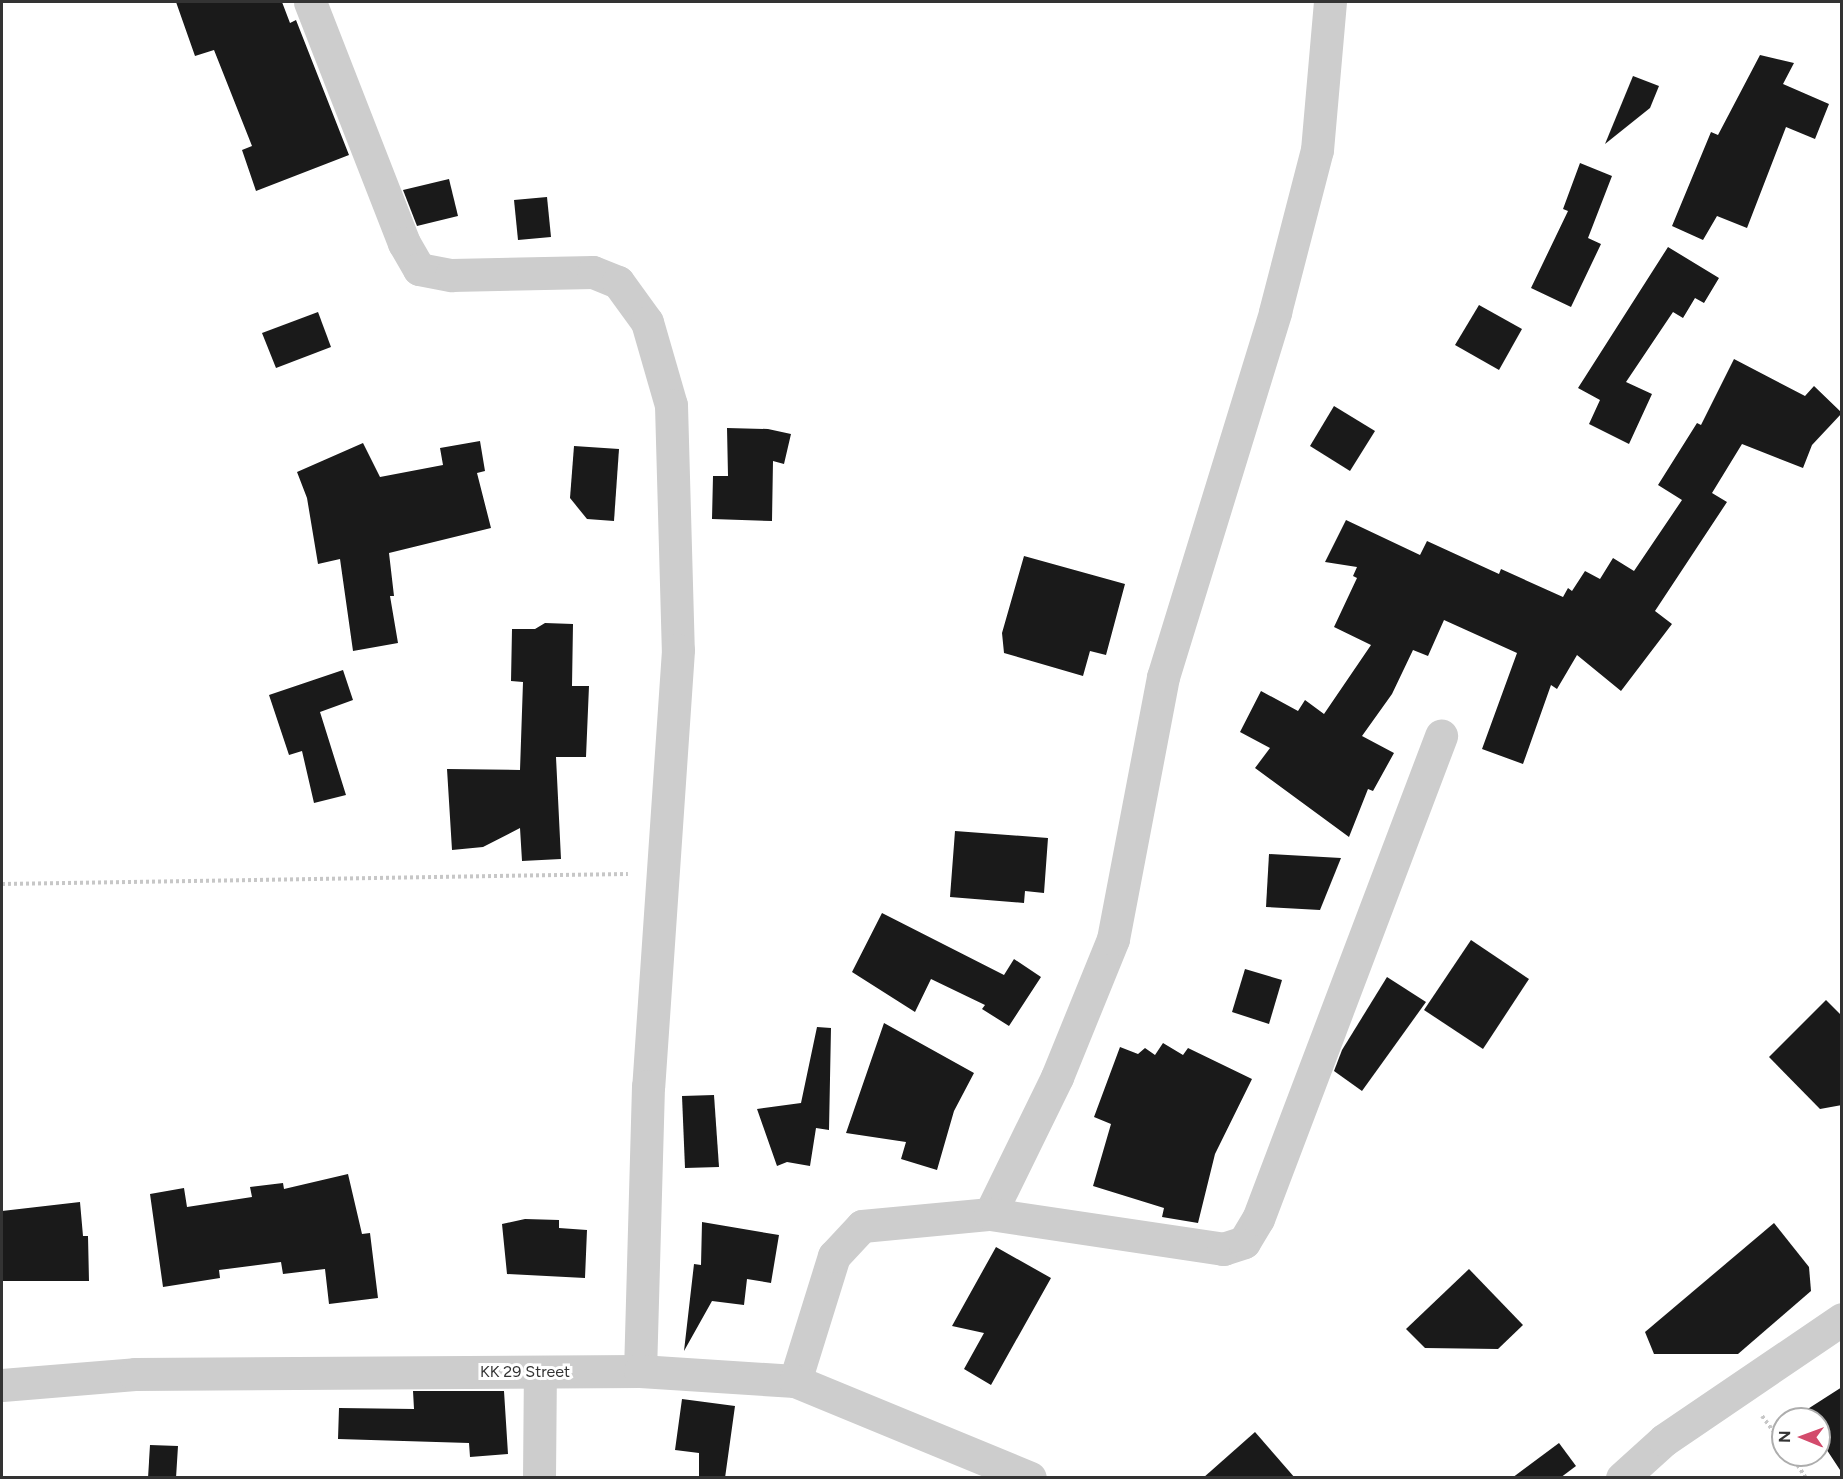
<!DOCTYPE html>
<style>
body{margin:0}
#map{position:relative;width:1843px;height:1479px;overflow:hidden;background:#fff;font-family:Figtree,sans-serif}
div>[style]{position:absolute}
.building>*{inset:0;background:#1a1a1a}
.path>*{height:4px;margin-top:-2px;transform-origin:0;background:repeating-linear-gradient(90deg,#c7c7c7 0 3px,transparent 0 6px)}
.minor>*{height:33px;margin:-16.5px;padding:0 16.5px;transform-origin:16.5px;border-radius:16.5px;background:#cdcdcd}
span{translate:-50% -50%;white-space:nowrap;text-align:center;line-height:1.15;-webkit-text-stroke:6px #fff;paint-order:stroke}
.street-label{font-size:16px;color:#333}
.frame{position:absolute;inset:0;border:3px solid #333;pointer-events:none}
.north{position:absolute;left:1771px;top:1407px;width:60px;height:60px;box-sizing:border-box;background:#fff;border:2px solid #adadad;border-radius:50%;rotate:271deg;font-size:16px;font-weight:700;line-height:24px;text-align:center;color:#333}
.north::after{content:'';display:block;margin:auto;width:21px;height:27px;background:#d34b6c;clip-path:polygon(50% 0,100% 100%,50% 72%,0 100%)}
</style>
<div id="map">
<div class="building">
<div style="clip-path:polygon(176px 2px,282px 2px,290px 23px,296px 20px,349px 155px,256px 191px,242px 150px,252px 146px,214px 50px,195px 56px)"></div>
<div style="clip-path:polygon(1760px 55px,1794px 63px,1783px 84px,1829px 104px,1815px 139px,1786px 127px,1747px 228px,1717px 216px,1703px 240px,1672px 226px,1711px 132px,1718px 135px)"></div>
<div style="clip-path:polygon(1633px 76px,1659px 86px,1650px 108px,1605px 144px)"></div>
<div style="clip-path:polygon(1580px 163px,1612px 176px,1588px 238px,1601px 244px,1571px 307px,1531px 288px,1568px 211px,1563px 209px)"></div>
<div style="clip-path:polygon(449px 179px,458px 216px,417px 226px,403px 190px)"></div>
<div style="clip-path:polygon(547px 197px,551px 237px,518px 240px,514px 200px)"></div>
<div style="clip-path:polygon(1668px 247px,1719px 278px,1704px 303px,1695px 298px,1683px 318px,1673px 312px,1626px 382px,1652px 394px,1629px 444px,1589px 424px,1600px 400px,1578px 388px)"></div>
<div style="clip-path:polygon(1479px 305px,1522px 329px,1499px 370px,1455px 345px)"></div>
<div style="clip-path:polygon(318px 312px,331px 347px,276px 368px,262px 333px)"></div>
<div style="clip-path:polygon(1734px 359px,1805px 396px,1814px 386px,1842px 413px,1812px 445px,1803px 468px,1742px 444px,1712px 493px,1727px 502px,1655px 611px,1672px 624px,1621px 691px,1577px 655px,1557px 689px,1551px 685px,1523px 764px,1482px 749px,1517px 653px,1444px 620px,1428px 656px,1413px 650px,1392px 694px,1362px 736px,1394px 753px,1373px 791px,1368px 789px,1349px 837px,1255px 768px,1270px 748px,1240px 732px,1261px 691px,1298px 711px,1305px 700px,1324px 714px,1371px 645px,1334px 627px,1357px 578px,1353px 576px,1357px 567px,1325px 562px,1346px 520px,1420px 555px,1427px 541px,1499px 574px,1501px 569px,1563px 597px,1568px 588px,1572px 591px,1585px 571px,1600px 579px,1613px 558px,1634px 571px,1682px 500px,1658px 485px,1697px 423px,1701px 425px)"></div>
<div style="clip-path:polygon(1334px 406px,1375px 431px,1350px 471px,1310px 446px)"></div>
<div style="clip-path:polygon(727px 428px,768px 429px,791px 434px,784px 464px,773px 461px,772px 521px,712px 519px,713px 476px,728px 476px)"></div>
<div style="clip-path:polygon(480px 441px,485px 471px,477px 473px,491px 528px,389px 553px,394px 596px,390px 596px,398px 643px,353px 651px,340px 559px,318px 564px,307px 498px,297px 472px,363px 443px,380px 477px,443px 465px,440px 448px)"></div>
<div style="clip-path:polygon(574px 446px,619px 449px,614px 521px,587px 519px,570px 498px)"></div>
<div style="clip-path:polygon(1024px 556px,1125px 584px,1106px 655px,1090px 651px,1083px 676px,1004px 653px,1002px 633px)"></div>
<div style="clip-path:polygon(545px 623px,573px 624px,572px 686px,589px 686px,586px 757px,556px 757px,561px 859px,522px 861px,520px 828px,483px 847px,452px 850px,447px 769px,520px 770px,523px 682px,511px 681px,512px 629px,535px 629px)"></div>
<div style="clip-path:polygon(343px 670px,353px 700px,320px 712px,346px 795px,314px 803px,302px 751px,289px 755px,269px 695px)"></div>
<div style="clip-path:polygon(955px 831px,1048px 838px,1044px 893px,1025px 891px,1024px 903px,950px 897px)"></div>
<div style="clip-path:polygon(1269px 854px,1341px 858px,1320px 910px,1266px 907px)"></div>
<div style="clip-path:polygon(882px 913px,1004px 975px,1014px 959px,1041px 977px,1009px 1026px,982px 1009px,985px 1005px,931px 979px,915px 1012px,852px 972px)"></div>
<div style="clip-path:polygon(1471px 940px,1529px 979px,1483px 1049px,1424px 1010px)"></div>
<div style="clip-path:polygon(1245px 969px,1282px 980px,1269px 1024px,1232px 1012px)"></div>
<div style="clip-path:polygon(1387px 977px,1426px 1002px,1362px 1091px,1334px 1071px,1342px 1050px)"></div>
<div style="clip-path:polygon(1826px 1000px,1842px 1016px,1842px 1105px,1820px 1109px,1769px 1057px)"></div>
<div style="clip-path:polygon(884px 1023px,974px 1073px,954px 1111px,937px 1170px,901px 1159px,906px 1142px,846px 1133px)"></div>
<div style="clip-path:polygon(817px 1027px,831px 1028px,829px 1130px,816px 1128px,810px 1166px,787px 1162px,777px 1166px,757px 1109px,801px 1103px)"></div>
<div style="clip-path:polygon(1163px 1043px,1183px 1055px,1188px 1048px,1252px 1079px,1215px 1154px,1198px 1223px,1162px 1217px,1164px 1208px,1093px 1186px,1111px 1124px,1094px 1117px,1120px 1047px,1138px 1054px,1145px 1048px,1155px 1055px)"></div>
<div style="clip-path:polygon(714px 1095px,719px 1167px,685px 1168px,682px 1096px)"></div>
<div style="clip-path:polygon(348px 1174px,362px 1234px,370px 1233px,378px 1298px,329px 1304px,325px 1269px,283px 1274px,281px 1262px,219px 1270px,220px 1278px,163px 1287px,150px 1194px,184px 1188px,187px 1207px,252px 1197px,250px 1187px,283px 1183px,284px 1189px)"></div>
<div style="clip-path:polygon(80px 1202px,83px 1236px,88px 1236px,89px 1281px,2px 1281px,2px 1211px)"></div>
<div style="clip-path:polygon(525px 1219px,559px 1220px,559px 1228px,587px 1230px,585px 1278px,507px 1274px,502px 1224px)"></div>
<div style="clip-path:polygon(702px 1222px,779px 1235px,771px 1283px,747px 1279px,744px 1305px,712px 1301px,684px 1351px,694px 1264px,701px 1265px)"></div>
<div style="clip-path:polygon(1774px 1223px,1809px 1267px,1811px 1291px,1738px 1354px,1654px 1354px,1645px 1332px)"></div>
<div style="clip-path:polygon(996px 1247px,1051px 1278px,991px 1385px,964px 1369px,984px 1333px,952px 1326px)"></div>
<div style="clip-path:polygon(1469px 1269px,1523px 1325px,1498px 1349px,1425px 1348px,1406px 1329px)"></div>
<div style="clip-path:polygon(1842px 1387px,1842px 1473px,1819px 1438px,1819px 1419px,1807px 1419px,1803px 1412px)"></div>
<div style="clip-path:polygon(413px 1391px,504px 1391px,508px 1454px,470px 1457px,469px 1443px,338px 1439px,339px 1408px,414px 1409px)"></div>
<div style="clip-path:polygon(682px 1399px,735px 1406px,725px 1478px,699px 1478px,699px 1453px,675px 1450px)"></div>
<div style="clip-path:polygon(1255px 1432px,1295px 1478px,1203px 1478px)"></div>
<div style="clip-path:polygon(1559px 1443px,1576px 1466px,1560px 1478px,1512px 1478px)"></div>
<div style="clip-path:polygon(150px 1445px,178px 1446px,176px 1478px,148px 1478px)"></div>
</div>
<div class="path">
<div style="left:2px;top:884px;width:626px;rotate:-0.92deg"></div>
<div style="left:1762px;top:1416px;width:35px;rotate:53deg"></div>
<div style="left:1791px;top:1455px;width:27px;rotate:57deg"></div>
</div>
<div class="minor">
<div style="left:310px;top:2px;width:259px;rotate:68.7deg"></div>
<div style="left:404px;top:243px;width:30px;rotate:60deg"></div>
<div style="left:419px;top:269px;width:33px;rotate:11deg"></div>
<div style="left:451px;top:275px;width:142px;rotate:-1.2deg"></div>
<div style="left:593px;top:272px;width:27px;rotate:22deg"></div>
<div style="left:618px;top:282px;width:49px;rotate:54.1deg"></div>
<div style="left:647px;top:322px;width:86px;rotate:73.9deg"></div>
<div style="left:671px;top:405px;width:245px;rotate:88.4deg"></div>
<div style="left:678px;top:650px;width:437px;rotate:93.9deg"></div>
<div style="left:648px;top:1086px;width:285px;rotate:91.6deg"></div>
<div style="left:990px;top:1214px;width:153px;rotate:-63.9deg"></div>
<div style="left:1057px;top:1077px;width:149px;rotate:-67.9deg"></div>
<div style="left:1113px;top:939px;width:267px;rotate:-79.2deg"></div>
<div style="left:1163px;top:677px;width:382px;rotate:-72.9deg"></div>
<div style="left:1275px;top:312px;width:167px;rotate:-75.5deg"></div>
<div style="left:1317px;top:150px;width:149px;rotate:-85deg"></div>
<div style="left:795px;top:1381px;width:131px;rotate:-72.7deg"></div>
<div style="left:834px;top:1256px;width:41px;rotate:-47deg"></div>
<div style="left:862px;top:1226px;width:129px;rotate:-5.4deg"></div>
<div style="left:990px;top:1214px;width:236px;rotate:8.5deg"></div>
<div style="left:1223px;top:1249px;width:22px;rotate:-18deg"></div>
<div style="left:1244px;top:1242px;width:27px;rotate:-59deg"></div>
<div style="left:1258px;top:1219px;width:517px;rotate:-69.25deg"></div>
<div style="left:2px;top:1385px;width:133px;rotate:-4.7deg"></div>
<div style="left:135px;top:1374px;width:505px;rotate:-0.34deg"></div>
<div style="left:640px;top:1371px;width:155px;rotate:3.7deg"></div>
<div style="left:795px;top:1381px;width:254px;rotate:22.4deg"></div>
<div style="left:539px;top:1478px;width:106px;rotate:-89.5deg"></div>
<div style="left:1622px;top:1478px;width:57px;rotate:-42.1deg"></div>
<div style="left:1664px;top:1440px;width:215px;rotate:-34.2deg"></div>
</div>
<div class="street-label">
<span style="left:525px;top:1372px">KK 29 Street</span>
</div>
<div class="frame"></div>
<div class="north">N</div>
</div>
